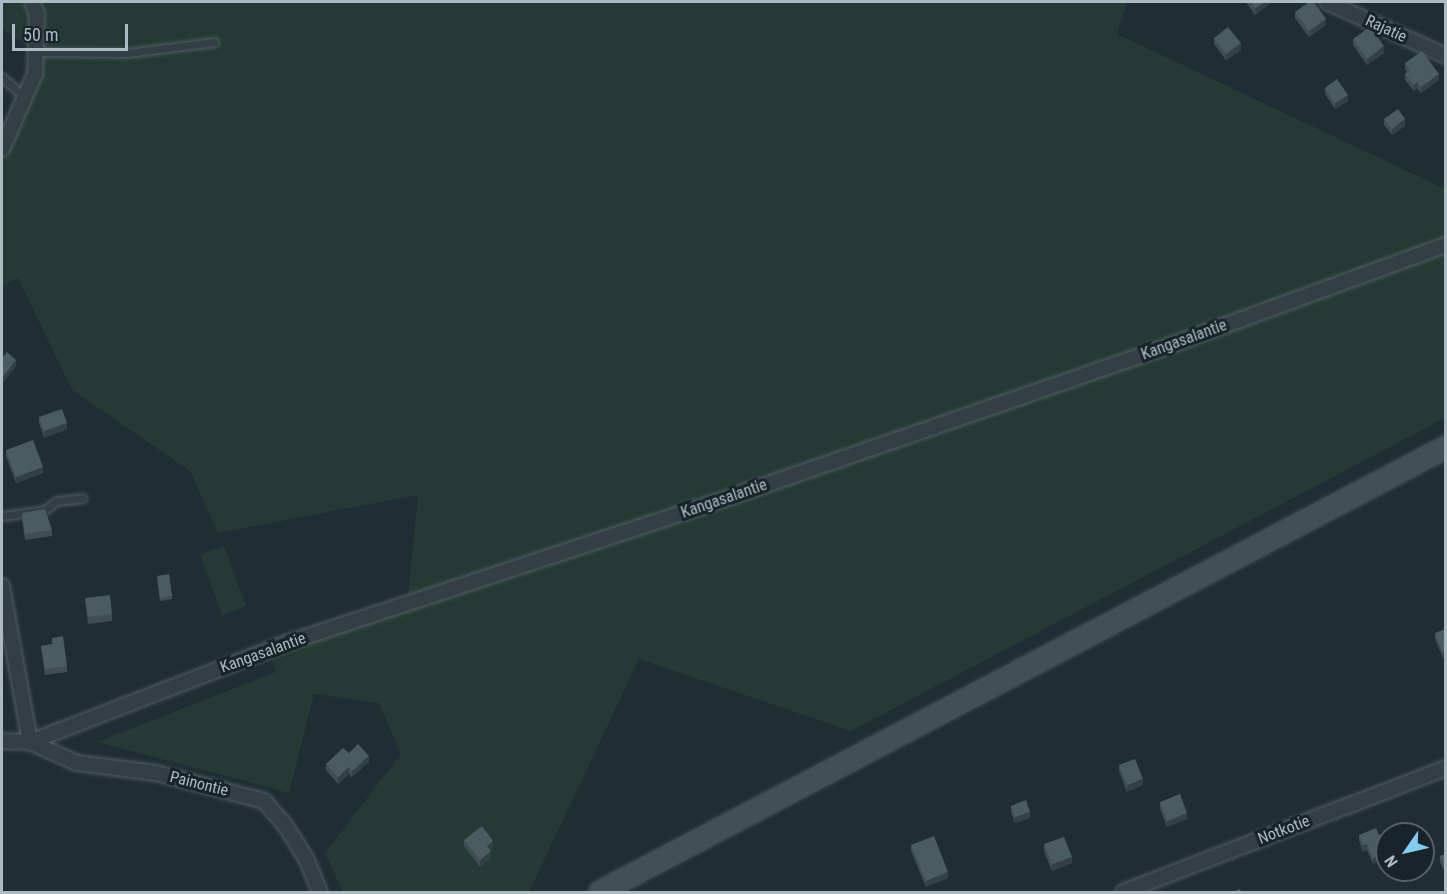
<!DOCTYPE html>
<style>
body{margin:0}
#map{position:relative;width:1447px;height:894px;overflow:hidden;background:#1f2e34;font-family:"Roboto Condensed",sans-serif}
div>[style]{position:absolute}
.green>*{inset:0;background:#253a34}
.roads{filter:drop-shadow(0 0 2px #505d63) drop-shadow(0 0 2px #505d63)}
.service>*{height:7px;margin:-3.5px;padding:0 3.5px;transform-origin:3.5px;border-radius:3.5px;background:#333f44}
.minor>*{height:14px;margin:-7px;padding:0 7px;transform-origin:7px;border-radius:7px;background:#333f44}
.secondary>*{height:20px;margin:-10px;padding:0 10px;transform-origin:10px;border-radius:10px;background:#415057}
.wall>*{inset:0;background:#404e54}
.shaded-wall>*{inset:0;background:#344045}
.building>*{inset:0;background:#4a5b62}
span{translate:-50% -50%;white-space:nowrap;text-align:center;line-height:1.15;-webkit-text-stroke:6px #182429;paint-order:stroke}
.street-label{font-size:16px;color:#acbbc2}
.frame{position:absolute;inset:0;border:3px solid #acbbc2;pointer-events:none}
.north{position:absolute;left:1375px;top:822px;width:60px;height:60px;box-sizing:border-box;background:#182429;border:2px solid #536066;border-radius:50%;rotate:236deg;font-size:16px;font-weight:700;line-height:24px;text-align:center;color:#acbbc2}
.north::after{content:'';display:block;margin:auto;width:21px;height:27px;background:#81cdf2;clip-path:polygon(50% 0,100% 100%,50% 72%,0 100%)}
.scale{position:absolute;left:12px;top:24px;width:116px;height:27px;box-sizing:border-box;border:3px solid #acbbc2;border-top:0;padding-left:8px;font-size:18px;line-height:21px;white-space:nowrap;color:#acbbc2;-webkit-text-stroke:4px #182429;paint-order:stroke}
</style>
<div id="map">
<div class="green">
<div style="clip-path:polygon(2px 2px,1127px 2px,1117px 34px,1445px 189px,1445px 418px,851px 731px,639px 659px,529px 892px,343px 892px,325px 853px,401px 754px,379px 703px,314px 694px,289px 793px,97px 742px,276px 672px,270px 656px,407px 604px,418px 495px,218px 533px,190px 471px,72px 390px,18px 278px,2px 286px,2px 151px,37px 52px,2px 29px)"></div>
<div style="clip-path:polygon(224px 546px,246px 606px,222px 615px,200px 555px)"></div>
</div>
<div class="roads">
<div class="service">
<div style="left:37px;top:52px;width:90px;rotate:0.6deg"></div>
<div style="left:127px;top:53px;width:88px;rotate:-7.2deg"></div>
<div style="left:2px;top:77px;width:30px;rotate:42deg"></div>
<div style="left:2px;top:516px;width:43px;rotate:-7.9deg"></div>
<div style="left:45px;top:510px;width:14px;rotate:-39deg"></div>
<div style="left:56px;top:501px;width:27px;rotate:-6deg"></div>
</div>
<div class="minor">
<div style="left:1327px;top:2px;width:131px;rotate:24.4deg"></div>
<div style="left:2px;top:149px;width:82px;rotate:-66.3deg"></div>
<div style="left:35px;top:74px;width:60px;rotate:-88.1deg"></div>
<div style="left:37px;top:14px;width:13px;rotate:-113deg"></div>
<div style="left:2px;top:586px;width:158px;rotate:79.8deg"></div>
<div style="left:30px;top:742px;width:51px;rotate:24.1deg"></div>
<div style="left:77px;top:763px;width:80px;rotate:7.2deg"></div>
<div style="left:156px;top:773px;width:112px;rotate:14.5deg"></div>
<div style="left:264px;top:801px;width:32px;rotate:49deg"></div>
<div style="left:285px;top:825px;width:39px;rotate:58deg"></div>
<div style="left:306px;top:858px;width:37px;rotate:68deg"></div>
<div style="left:2px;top:741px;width:28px;rotate:2deg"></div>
<div style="left:30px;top:742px;width:269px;rotate:-21.1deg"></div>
<div style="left:281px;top:645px;width:479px;rotate:-18.2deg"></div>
<div style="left:736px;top:495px;width:460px;rotate:-19deg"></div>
<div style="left:1171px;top:345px;width:293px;rotate:-20deg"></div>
<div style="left:1123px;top:892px;width:346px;rotate:-21deg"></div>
</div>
<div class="secondary">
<div style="left:600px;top:892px;width:956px;rotate:-27.74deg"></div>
</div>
</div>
<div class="wall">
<div style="clip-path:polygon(1246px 2px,1272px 2px,1255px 15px)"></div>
<div style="clip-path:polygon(1295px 12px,1326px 25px,1309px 37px,1295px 18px)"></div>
<div style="clip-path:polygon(1214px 38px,1241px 50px,1226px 60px,1214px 44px)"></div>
<div style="clip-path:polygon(1353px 39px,1384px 53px,1367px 65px,1353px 45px)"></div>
<div style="clip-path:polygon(1405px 63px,1439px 80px,1421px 93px,1417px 88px,1414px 91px,1405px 80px,1405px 74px,1407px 72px,1405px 69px)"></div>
<div style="clip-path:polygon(1325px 88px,1348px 101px,1335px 109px,1325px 94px)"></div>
<div style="clip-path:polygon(1384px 119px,1405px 126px,1392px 135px,1384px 125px)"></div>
<div style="clip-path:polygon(39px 417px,67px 429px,44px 438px,39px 423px)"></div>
<div style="clip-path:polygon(6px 450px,43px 473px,16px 483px,6px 456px)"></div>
<div style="clip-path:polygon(22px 513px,52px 530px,52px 536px,25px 540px,22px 519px)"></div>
<div style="clip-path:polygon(157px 579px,172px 596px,172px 599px,160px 601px)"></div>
<div style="clip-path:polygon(85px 598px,112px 614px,112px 621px,88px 624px)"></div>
<div style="clip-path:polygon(1446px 629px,1446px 657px,1443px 658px,1435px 639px,1435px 633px)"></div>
<div style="clip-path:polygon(52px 638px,67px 666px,67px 672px,45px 675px,41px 646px,52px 644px)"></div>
<div style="clip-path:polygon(349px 753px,369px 762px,352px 777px,349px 774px,338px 784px,326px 770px,326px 764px)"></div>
<div style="clip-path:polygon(1119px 765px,1143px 785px,1127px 792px,1119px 771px)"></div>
<div style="clip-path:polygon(1160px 802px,1187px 819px,1167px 827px,1160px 808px)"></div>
<div style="clip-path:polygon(1011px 806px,1030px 818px,1015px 823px,1011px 812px)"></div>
<div style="clip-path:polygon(1359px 835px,1387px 835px,1387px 858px,1373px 864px,1367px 850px,1363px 852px,1359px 841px)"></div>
<div style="clip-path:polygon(464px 840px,493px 847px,490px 849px,491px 858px,480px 867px,464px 846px)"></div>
<div style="clip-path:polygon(1044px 844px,1072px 863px,1052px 871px,1044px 851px)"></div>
<div style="clip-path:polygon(911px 845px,948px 878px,926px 887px,911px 851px)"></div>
<div style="clip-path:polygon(1446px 854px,1446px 875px,1440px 862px,1440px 856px)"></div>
</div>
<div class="shaded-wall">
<div style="clip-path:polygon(1265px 2px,1272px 2px,1255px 15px,1255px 8px)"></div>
<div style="clip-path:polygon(1326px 19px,1326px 25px,1309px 37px,1309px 31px)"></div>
<div style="clip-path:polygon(1241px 43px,1241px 50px,1226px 60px,1226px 54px)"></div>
<div style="clip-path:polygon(1384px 46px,1384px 53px,1367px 65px,1367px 59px)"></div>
<div style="clip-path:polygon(1439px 74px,1439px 80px,1421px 93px,1421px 87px)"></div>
<div style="clip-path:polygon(1417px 82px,1417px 88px,1414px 91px,1414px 85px)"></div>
<div style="clip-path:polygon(1348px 95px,1348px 101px,1335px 109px,1335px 103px)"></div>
<div style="clip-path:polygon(1405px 119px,1405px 126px,1392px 135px,1392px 129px)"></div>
<div style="clip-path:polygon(16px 360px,16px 366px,2px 384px,2px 378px)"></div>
<div style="clip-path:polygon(67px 423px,67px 429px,44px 438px,44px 431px)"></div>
<div style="clip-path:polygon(43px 467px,43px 473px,16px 483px,16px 477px)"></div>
<div style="clip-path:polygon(1446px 651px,1446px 657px,1443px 658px,1443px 652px)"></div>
<div style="clip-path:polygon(369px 756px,369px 762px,352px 777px,352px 771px)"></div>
<div style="clip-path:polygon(349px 767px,349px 774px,338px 784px,338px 777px)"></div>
<div style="clip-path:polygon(1143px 779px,1143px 785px,1127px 792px,1127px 785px)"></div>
<div style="clip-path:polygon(1030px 812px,1030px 818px,1015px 823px,1015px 817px)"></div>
<div style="clip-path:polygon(1187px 813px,1187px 819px,1167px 827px,1167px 821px)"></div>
<div style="clip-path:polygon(493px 841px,493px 847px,487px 852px,487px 846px)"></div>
<div style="clip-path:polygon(1367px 844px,1367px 850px,1363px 852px,1363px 845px)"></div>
<div style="clip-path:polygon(491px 851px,491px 858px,480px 867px,480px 860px)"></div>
<div style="clip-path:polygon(1387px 852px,1387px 858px,1373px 864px,1373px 858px)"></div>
<div style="clip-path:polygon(1072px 857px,1072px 863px,1052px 871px,1052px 864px)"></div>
<div style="clip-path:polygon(948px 872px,948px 878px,926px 887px,926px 881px)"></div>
</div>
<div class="building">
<div style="clip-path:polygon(1250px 2px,1265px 2px,1255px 8px)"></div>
<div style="clip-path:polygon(1309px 2px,1314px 2px,1326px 19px,1309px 31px,1295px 12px)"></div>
<div style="clip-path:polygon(1228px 27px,1241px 43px,1226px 54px,1214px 38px)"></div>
<div style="clip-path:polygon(1370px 27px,1384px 46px,1367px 59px,1353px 39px)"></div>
<div style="clip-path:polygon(1422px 51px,1439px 74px,1421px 87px,1417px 82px,1414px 85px,1405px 74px,1410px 70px,1405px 63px)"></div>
<div style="clip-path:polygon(1337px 79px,1348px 95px,1335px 103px,1325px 88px)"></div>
<div style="clip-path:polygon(1398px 109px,1405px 119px,1392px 129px,1384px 119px)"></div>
<div style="clip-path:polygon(7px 352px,16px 360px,2px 378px,2px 358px)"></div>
<div style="clip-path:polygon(62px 409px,67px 423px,44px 431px,39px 417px)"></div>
<div style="clip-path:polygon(33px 440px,43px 467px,16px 477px,6px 450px)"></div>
<div style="clip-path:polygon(45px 509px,52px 530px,25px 534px,22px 513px)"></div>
<div style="clip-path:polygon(169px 574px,172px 596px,160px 598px,157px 576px)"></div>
<div style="clip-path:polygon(110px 595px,112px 614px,88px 617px,85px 598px)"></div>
<div style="clip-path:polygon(1446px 629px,1446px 651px,1443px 652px,1435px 633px)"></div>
<div style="clip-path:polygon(63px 636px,67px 666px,45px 669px,41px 646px,53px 644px,52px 638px)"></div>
<div style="clip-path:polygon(358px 744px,369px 756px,352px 771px,349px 767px,338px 777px,326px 764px,343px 748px,349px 753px)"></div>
<div style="clip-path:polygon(1135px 759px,1143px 779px,1127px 785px,1119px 765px)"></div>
<div style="clip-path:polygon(1180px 794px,1187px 813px,1167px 821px,1160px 802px)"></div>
<div style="clip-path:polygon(1026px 800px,1030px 812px,1015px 817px,1011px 806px)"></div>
<div style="clip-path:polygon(482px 826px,493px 841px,487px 846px,491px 851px,480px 860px,464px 840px)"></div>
<div style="clip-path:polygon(1376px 828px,1379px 835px,1386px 832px,1387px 835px,1387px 852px,1373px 858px,1367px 844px,1363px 845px,1359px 835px)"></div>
<div style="clip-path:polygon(934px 836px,948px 872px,926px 881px,911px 845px)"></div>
<div style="clip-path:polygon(1064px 837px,1072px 857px,1052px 864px,1044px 844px)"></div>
<div style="clip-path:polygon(1446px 854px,1446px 869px,1440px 856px)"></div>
<div style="clip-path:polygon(1240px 889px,1241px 892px,1231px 892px)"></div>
</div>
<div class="street-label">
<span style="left:1386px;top:29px;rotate:25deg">Rajatie</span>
<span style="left:1184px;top:340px;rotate:-20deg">Kangasalantie</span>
<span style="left:724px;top:499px;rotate:-19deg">Kangasalantie</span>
<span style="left:263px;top:653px;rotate:-20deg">Kangasalantie</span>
<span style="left:199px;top:784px;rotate:14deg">Painontie</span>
<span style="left:1284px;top:830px;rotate:-21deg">Notkotie</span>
</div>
<div class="frame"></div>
<div class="north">N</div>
<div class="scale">50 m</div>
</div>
